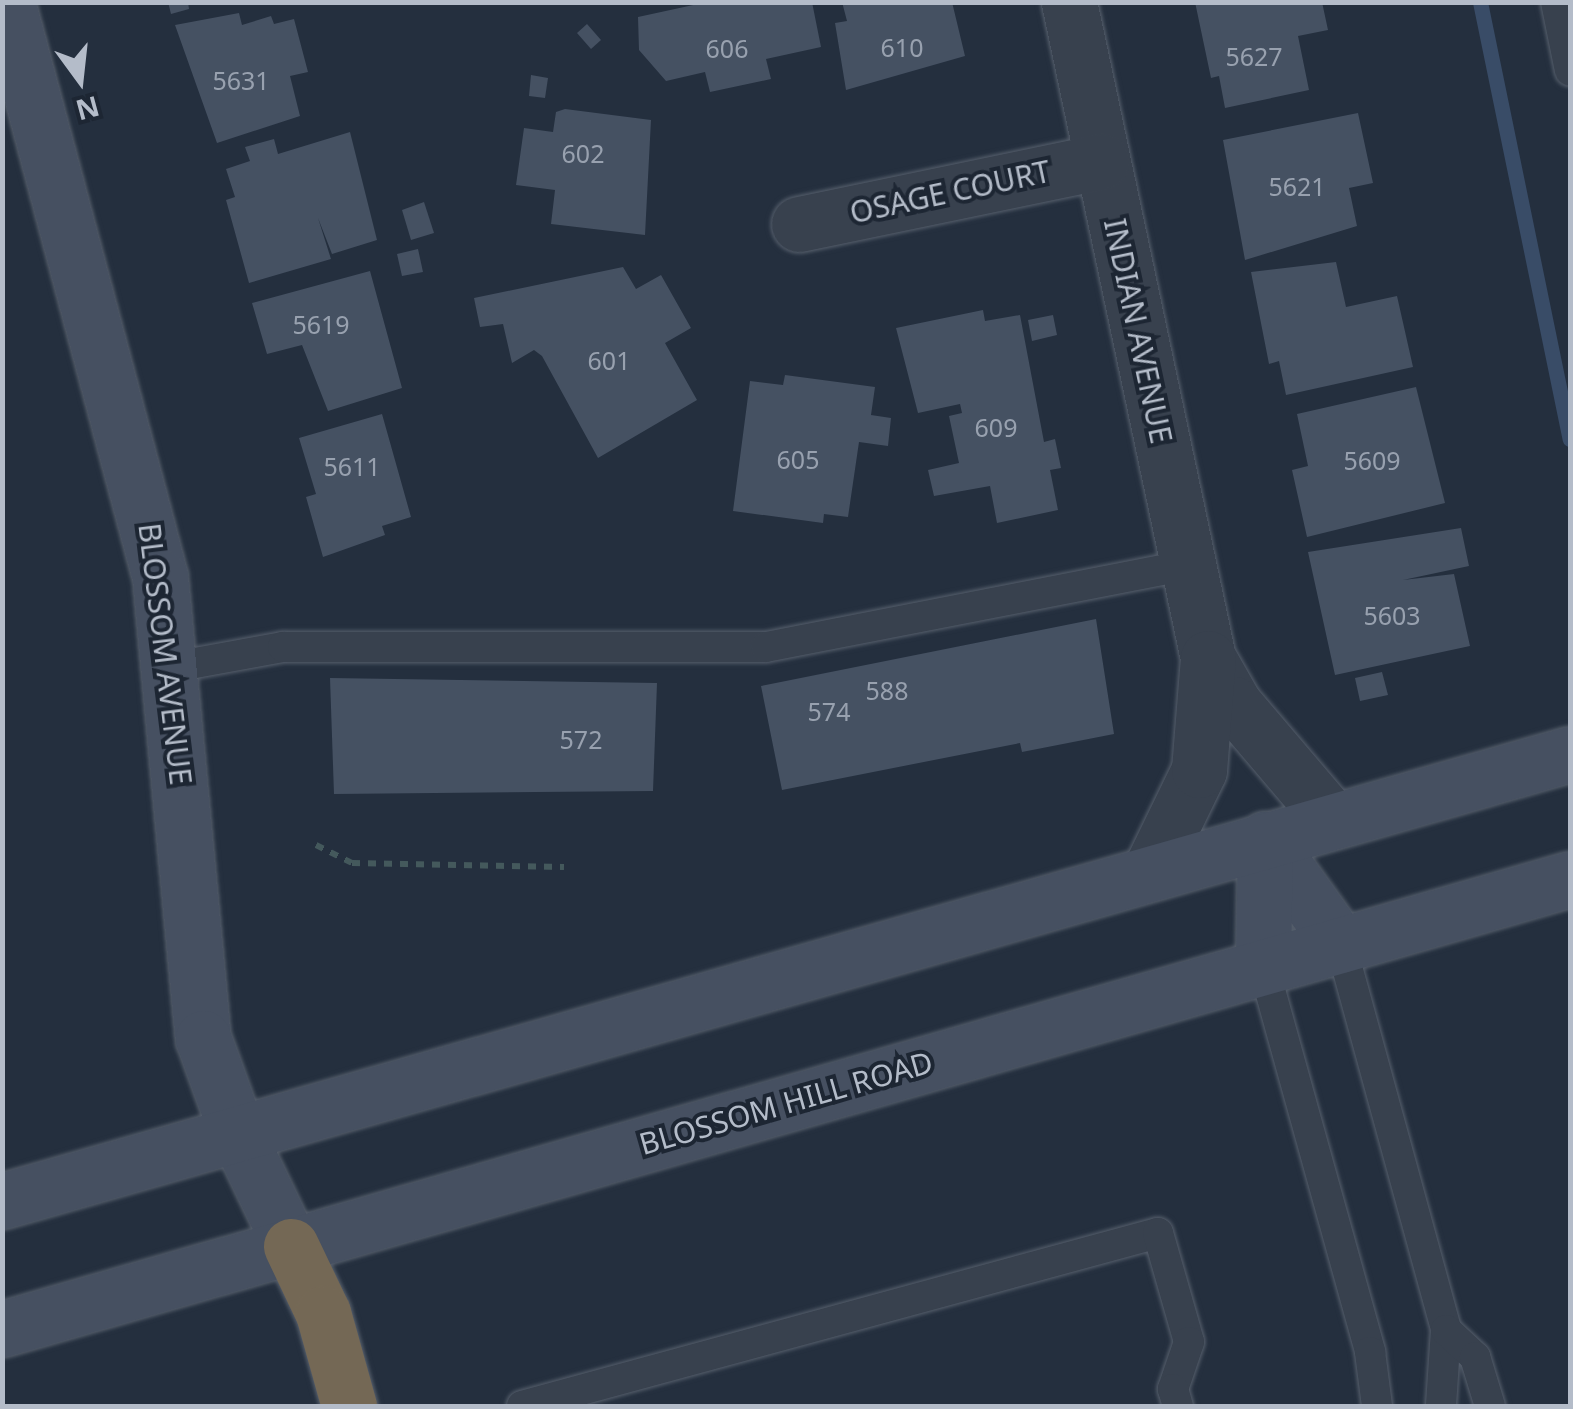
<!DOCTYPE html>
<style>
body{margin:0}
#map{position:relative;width:1573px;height:1409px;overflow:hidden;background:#242f3e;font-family:"Noto Sans",sans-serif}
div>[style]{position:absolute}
.stream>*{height:15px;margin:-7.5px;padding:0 7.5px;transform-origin:7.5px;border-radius:7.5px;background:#394c67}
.building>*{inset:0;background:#455162}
.path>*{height:6px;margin-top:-3px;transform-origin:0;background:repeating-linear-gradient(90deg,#44595c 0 8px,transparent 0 16px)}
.roads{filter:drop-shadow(0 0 2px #565f6c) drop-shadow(0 0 2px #565f6c)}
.lane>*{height:30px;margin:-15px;padding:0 15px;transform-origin:15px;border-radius:15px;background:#38414e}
.street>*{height:55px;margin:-27.5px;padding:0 27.5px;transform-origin:27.5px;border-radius:27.5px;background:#38414e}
.secondary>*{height:55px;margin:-27.5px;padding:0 27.5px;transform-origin:27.5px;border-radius:27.5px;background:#465061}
.highway>*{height:55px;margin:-27.5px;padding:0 27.5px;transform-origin:27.5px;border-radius:27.5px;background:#746855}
span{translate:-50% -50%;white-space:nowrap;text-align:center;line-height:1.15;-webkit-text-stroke:8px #1d2633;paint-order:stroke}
.number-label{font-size:25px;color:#98a1af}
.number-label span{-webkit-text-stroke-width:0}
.street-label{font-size:30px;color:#b4bcc9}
.frame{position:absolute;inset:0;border:5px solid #b4bcc9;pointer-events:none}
.north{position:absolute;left:30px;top:30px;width:100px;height:100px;-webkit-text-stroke:8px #1d2633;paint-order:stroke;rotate:165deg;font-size:28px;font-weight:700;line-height:40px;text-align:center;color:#b4bcc9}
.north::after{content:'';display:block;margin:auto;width:35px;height:45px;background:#b4bcc9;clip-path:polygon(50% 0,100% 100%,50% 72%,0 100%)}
</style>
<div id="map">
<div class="stream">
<div style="left:1480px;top:2px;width:446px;rotate:78.4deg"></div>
</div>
<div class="building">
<div style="clip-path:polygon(168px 2px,188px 2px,189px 9px,171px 14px)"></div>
<div style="clip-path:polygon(707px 2px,812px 2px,821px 47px,766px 59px,771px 79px,710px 92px,705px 72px,666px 81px,639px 50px,638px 17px)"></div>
<div style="clip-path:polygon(842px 2px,952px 2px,965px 56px,846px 90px,835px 23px,847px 21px)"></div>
<div style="clip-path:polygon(1195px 2px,1322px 2px,1328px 30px,1298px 36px,1309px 90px,1225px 108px,1219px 76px,1211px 78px)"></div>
<div style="clip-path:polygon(239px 13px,242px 25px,271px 16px,274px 24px,294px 19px,308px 72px,290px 76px,300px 116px,217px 143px,175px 25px)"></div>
<div style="clip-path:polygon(587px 24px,601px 40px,591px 49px,577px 33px)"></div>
<div style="clip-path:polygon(531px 75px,548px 78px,545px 98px,529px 96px)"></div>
<div style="clip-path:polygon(565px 109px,651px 120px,645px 235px,551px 224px,555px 190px,516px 185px,524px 128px,553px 132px,556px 112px)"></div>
<div style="clip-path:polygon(1358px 113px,1373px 183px,1349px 188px,1357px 226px,1245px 260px,1223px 140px)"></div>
<div style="clip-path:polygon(350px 132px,377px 240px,332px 254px,318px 218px,331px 259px,249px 283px,226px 200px,235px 197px,226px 169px,250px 161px,245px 147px,274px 139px,278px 154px)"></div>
<div style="clip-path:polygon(424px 202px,434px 233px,411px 240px,402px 210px)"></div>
<div style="clip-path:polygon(418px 249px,423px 272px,402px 276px,397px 254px)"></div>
<div style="clip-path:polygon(1336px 262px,1346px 307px,1397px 296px,1413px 367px,1286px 395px,1279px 361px,1269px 364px,1251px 272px)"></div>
<div style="clip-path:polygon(623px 267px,636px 289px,661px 275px,691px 328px,665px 343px,697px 400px,598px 458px,542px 356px,534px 350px,512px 363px,503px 324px,480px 327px,474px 298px)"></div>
<div style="clip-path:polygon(370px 271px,402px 388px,328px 411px,302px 345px,267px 354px,252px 303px)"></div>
<div style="clip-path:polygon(983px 310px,985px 321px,1020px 315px,1044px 442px,1055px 439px,1061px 468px,1050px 470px,1058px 510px,997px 523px,990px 486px,934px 496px,928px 470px,959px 463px,949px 416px,962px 413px,960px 404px,918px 413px,896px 328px)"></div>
<div style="clip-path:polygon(1053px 315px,1057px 335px,1032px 341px,1028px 320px)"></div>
<div style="clip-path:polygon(785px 375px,875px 387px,871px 415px,891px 418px,888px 446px,859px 442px,848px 517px,824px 514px,823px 523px,733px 511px,750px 381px,783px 385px)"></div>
<div style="clip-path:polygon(1416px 387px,1445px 503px,1307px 537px,1292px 470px,1308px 466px,1297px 414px)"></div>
<div style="clip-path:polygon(382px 414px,411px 517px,382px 526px,385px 535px,323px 557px,306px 497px,316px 494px,299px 438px)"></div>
<div style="clip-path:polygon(1461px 528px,1469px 566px,1403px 580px,1454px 574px,1470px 646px,1335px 675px,1308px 552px)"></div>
<div style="clip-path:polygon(1096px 619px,1114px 734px,1022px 752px,1020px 743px,782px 790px,761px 686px)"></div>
<div style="clip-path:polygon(1382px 672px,1388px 695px,1360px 701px,1355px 678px)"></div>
<div style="clip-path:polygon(330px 678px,657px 683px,653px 791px,334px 794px)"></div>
</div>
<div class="path">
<div style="left:316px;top:845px;width:40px;rotate:26.6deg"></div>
<div style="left:352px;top:863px;width:212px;rotate:1.1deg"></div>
</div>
<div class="roads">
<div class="lane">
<div style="left:1556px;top:2px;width:70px;rotate:78.5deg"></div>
<div style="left:173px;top:667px;width:112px;rotate:-10.3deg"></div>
<div style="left:283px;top:647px;width:483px"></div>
<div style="left:766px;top:647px;width:429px;rotate:-11deg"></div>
<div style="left:1341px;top:945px;width:399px;rotate:74.7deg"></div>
<div style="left:1446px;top:1330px;width:76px;rotate:93.8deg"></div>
<div style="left:1263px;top:965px;width:402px;rotate:74.5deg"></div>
<div style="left:1370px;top:1352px;width:54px;rotate:82.6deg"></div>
<div style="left:1446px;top:1330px;width:40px;rotate:43deg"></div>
<div style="left:1475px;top:1357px;width:51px;rotate:73deg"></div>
<div style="left:522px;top:1406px;width:659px;rotate:-15.22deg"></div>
<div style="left:1158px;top:1233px;width:113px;rotate:74.1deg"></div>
<div style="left:1189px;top:1342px;width:50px;rotate:108.8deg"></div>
<div style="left:1173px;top:1389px;width:18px;rotate:74deg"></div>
</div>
<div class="street">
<div style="left:1069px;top:2px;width:671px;rotate:78.04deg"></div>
<div style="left:1208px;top:658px;width:53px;rotate:60.5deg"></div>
<div style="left:1234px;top:704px;width:151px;rotate:49.6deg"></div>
<div style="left:799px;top:224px;width:309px;rotate:-11.7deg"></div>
<div style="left:1150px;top:871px;width:112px;rotate:-64.1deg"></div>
<div style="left:1199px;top:770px;width:112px;rotate:-85.4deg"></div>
</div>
<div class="secondary">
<div style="left:7px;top:2px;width:595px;rotate:75.1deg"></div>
<div style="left:160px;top:577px;width:463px;rotate:84.7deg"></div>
<div style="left:203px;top:1038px;width:103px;rotate:70.2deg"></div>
<div style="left:238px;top:1135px;width:123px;rotate:64.5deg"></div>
<div style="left:1265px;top:839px;width:130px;rotate:54.4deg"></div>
<div style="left:1263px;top:965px;width:126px;rotate:-89.1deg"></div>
<div style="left:2px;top:1201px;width:1630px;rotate:-15.91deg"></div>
<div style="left:2px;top:1329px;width:1631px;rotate:-16.01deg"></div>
</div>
<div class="highway">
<div style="left:291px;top:1246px;width:74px;rotate:64.5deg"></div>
<div style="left:323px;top:1313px;width:97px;rotate:74.4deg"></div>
</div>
</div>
<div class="number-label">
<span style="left:902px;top:47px">610</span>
<span style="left:727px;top:48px">606</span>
<span style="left:1254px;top:56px">5627</span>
<span style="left:241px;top:80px">5631</span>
<span style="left:583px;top:153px">602</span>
<span style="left:1297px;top:186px">5621</span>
<span style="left:321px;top:324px">5619</span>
<span style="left:609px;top:360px">601</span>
<span style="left:996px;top:427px">609</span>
<span style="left:798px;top:459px">605</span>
<span style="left:1372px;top:460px">5609</span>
<span style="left:352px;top:466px">5611</span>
<span style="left:1392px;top:615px">5603</span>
<span style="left:887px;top:690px">588</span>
<span style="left:829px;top:711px">574</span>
<span style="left:581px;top:739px">572</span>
</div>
<div class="street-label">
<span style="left:950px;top:192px;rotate:-12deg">OSAGE COURT</span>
<span style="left:1138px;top:331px;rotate:78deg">INDIAN AVENUE</span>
<span style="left:165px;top:654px;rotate:83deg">BLOSSOM AVENUE</span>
<span style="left:786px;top:1103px;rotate:-16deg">BLOSSOM HILL ROAD</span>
</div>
<div class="frame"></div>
<div class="north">N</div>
</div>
